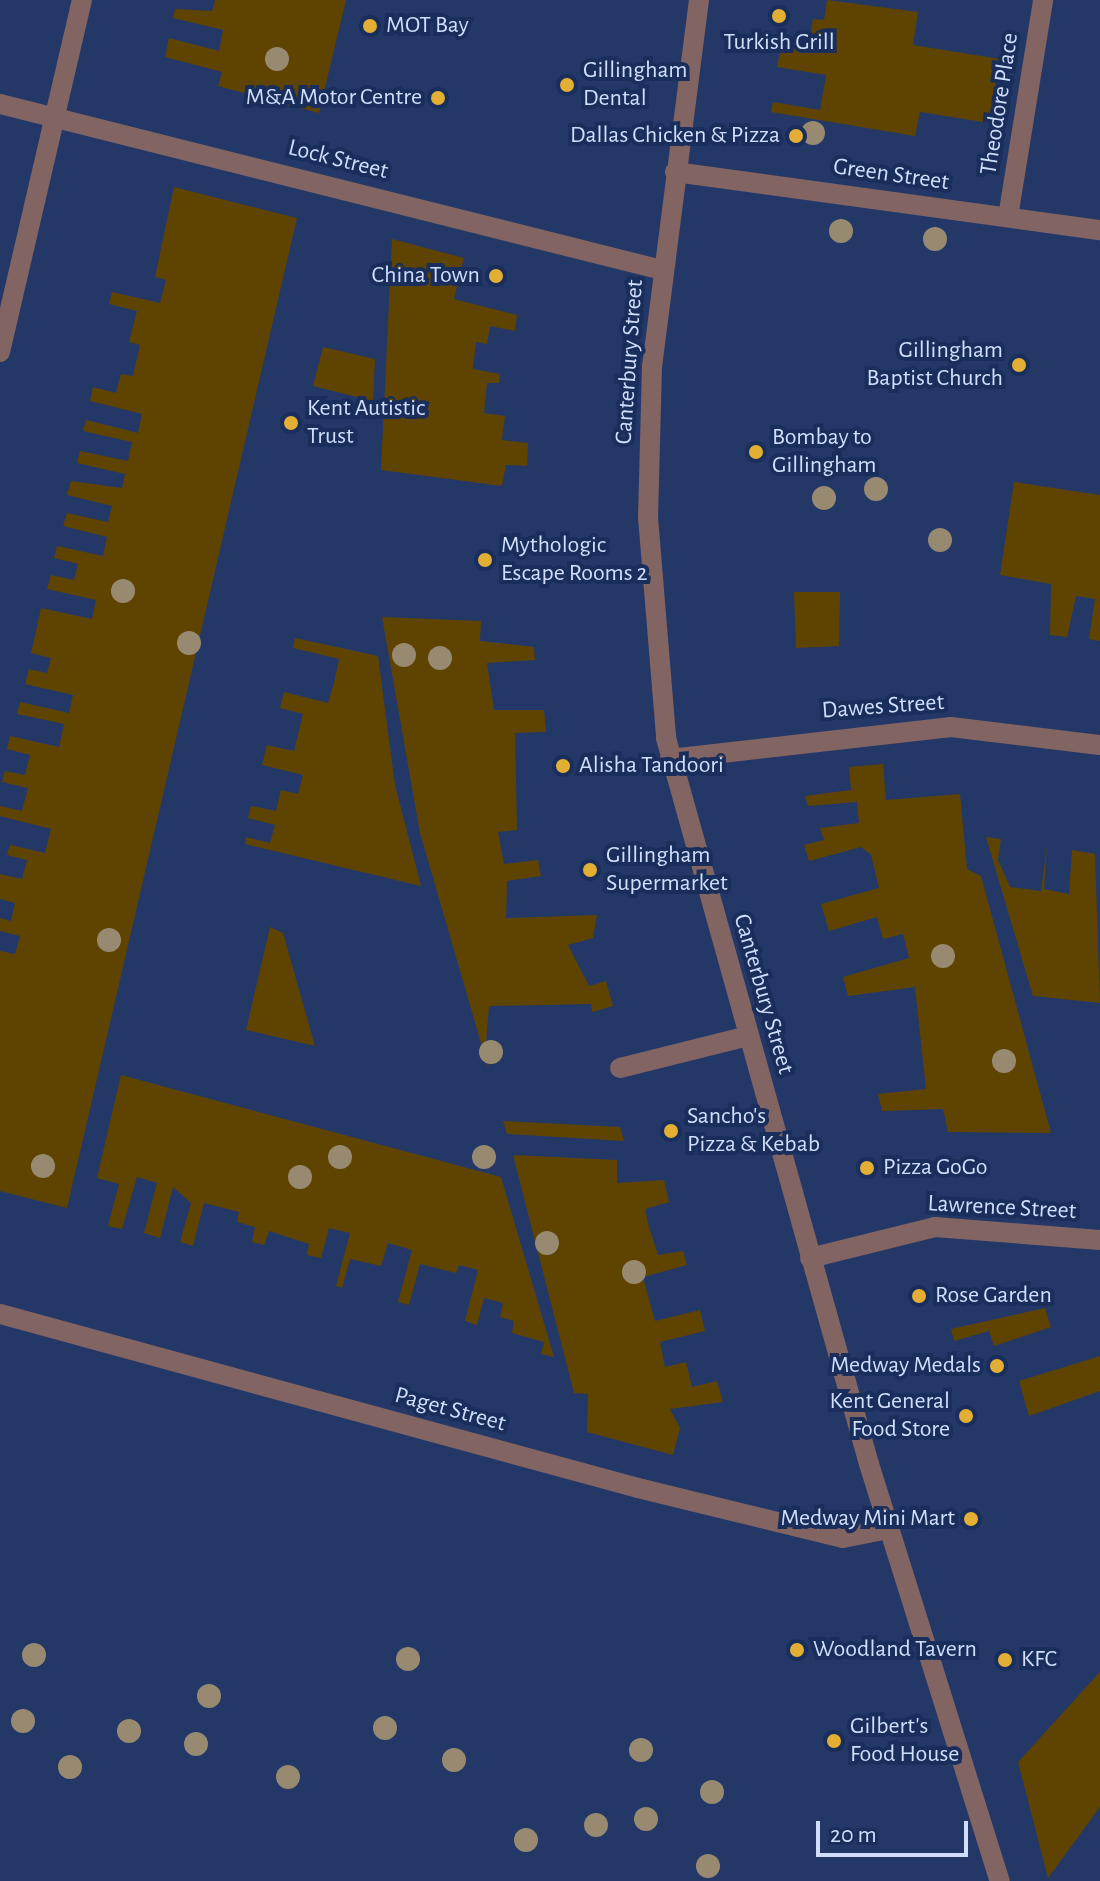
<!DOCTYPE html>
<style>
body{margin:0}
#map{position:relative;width:1100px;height:1881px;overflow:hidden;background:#243868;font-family:"Alegreya Sans",sans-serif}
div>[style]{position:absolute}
.green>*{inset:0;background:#5e4400}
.minor>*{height:20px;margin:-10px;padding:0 10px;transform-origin:10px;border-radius:10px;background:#826462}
.trees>*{width:24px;height:24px;margin:-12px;border-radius:50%;background:#988a71}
.dots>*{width:22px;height:22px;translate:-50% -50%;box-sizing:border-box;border:4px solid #1a2e5c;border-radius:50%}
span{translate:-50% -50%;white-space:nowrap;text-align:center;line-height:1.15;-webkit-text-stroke:8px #1a2e5c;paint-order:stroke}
.poi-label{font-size:24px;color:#d0defb}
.left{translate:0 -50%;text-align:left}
.right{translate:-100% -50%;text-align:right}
.street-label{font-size:24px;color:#d0defb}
.scale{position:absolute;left:816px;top:1821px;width:152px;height:36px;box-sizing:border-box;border:4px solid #d0defb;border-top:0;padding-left:10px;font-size:24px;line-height:28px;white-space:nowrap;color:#d0defb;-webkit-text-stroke:6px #1a2e5c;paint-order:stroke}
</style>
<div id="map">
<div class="green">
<div style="clip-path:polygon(215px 0,346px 0,319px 113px,218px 86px,222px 72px,165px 57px,169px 38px,219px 51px,223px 30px,173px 18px,175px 9px,212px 11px)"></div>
<div style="clip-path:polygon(827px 0,918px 12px,913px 45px,1000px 59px,989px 123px,920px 112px,915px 136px,771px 112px,773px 102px,820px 110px,826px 75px,777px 67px,781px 45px,808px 49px,813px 19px,824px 20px)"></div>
<div style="clip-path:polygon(174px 187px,297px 218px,67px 1208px,0 1191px,0 951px,15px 954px,20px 936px,0 931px,0 918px,11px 921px,15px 903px,0 899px,0 874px,22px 879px,27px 860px,7px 855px,10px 845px,45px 853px,51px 829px,0 816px,0 806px,22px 811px,28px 788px,2px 782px,5px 771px,25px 775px,30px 755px,7px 749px,10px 736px,59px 747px,64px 724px,17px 714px,20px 702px,69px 713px,73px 695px,25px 684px,29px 669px,47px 673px,51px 658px,31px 653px,41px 608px,92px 619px,96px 600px,47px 589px,51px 575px,74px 580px,78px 564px,54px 558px,57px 546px,103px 556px,107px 537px,63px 526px,67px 513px,108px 522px,112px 506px,67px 495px,71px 481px,122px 488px,125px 474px,77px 463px,80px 451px,128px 461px,132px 442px,83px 431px,86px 420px,138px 433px,142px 414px,90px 401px,93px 387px,116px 393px,121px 374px,133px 376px,140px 345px,129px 342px,137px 311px,109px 304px,112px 292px,160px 303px,166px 280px,155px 277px)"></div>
<div style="clip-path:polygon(392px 239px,464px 258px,454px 299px,517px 315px,515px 331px,490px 326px,487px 344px,476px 342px,473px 369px,500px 374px,499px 383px,487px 383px,484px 413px,505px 416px,502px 440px,528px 443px,527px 466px,506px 465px,502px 486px,381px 470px)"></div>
<div style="clip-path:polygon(323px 347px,375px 359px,373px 401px,313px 386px)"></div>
<div style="clip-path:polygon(1014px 482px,1100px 495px,1100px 641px,1089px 639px,1095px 599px,1076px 596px,1067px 637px,1050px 635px,1051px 584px,1000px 575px)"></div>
<div style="clip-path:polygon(840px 592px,839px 646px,796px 648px,794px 592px)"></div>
<div style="clip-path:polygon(382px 617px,481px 621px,480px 641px,534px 647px,535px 660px,487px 663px,494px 710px,544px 710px,546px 732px,515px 733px,517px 830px,498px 832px,504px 864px,538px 860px,541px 876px,507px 881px,506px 918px,597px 915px,593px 938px,568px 945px,589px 986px,606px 981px,613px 1006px,592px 1012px,591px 1004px,489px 1006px,486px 1043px,495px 1044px,488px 1067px,420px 833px)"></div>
<div style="clip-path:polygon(295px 638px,378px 656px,395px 785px,421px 886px,245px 844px,246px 837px,270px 843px,275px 825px,248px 818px,251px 806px,276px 811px,281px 790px,298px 794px,303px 775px,262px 765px,267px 745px,294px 751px,303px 714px,280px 708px,284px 692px,328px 703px,334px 683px,339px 659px,293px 648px)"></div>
<div style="clip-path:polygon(883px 764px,886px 800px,960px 794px,967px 869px,981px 876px,1051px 1133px,948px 1132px,943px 1109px,882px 1111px,878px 1094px,926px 1089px,915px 987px,848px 996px,843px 977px,909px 958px,903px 934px,883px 939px,877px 917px,829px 931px,821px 904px,879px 888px,871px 855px,861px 847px,809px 861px,804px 845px,824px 840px,820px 828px,859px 823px,857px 802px,808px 806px,805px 796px,851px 790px,849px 767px)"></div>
<div style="clip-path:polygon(986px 837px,1001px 839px,998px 860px,1010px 887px,1041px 891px,1047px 845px,1044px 889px,1069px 894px,1072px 850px,1095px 854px,1100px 1003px,1033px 996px)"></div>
<div style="clip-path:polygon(270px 927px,283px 933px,315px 1046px,246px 1030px)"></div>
<div style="clip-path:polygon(121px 1075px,501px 1177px,554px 1357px,541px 1354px,544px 1342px,512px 1333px,514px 1321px,500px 1317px,503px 1303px,484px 1298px,477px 1325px,465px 1321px,478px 1270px,459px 1265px,456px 1273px,420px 1264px,409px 1305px,398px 1302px,412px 1250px,388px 1243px,381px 1266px,350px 1259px,342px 1288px,336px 1286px,350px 1233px,329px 1228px,321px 1258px,307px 1255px,309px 1244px,269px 1231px,264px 1245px,252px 1242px,255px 1227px,237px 1222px,239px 1212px,204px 1203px,193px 1246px,180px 1242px,191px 1203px,173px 1187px,160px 1238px,144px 1233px,157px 1183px,137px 1177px,122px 1229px,108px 1226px,119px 1184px,97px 1178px)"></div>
<div style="clip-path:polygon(503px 1121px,620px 1127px,624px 1141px,507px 1134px)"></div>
<div style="clip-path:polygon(513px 1155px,617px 1160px,617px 1183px,664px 1180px,669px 1202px,645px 1209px,649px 1227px,658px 1255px,683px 1251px,687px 1265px,643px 1277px,655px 1321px,700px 1310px,705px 1331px,660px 1342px,665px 1367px,686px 1362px,692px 1387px,717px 1381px,723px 1402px,670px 1409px,680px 1428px,673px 1455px,587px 1432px,588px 1394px,574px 1393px)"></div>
<div style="clip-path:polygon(1045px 1308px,1051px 1327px,994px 1346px,989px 1331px,954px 1341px,951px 1329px)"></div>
<div style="clip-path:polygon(1100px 1356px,1100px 1391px,1029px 1416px,1019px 1381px)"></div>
<div style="clip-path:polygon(1100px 1672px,1100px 1807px,1048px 1878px,1018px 1762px)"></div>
</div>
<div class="minor">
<div style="left:699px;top:0;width:369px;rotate:97.3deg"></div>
<div style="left:652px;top:366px;width:151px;rotate:91.5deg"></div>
<div style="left:648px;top:517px;width:222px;rotate:85.3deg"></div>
<div style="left:666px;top:738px;width:754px;rotate:74.38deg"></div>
<div style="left:869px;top:1464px;width:437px;rotate:72.6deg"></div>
<div style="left:0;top:104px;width:682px;rotate:14.08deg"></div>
<div style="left:675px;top:172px;width:429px;rotate:7.8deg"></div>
<div style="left:1008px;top:217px;width:220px;rotate:-80.8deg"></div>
<div style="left:0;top:352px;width:361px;rotate:-76.9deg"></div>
<div style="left:670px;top:759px;width:283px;rotate:-6.5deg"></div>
<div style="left:951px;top:727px;width:150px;rotate:6.9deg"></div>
<div style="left:620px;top:1068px;width:132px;rotate:-14deg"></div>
<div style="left:810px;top:1258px;width:129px;rotate:-13.9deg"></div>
<div style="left:935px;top:1227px;width:166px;rotate:4.5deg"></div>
<div style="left:0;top:1314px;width:661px;rotate:15.26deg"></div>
<div style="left:638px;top:1488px;width:211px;rotate:13.7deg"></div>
<div style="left:843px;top:1538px;width:46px;rotate:-11.3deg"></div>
</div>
<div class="trees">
<div style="left:277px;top:59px"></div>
<div style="left:813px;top:133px"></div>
<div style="left:841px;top:231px"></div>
<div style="left:935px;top:239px"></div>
<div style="left:876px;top:489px"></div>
<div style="left:824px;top:498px"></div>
<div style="left:940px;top:540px"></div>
<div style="left:123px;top:591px"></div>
<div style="left:189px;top:643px"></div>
<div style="left:404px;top:655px"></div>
<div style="left:440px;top:658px"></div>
<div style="left:109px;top:940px"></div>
<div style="left:943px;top:956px"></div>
<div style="left:491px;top:1052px"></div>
<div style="left:1004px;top:1061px"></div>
<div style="left:340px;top:1157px"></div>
<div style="left:484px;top:1157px"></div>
<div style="left:43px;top:1166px"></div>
<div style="left:300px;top:1177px"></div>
<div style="left:547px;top:1243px"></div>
<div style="left:634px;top:1272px"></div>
<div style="left:34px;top:1655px"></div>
<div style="left:408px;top:1659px"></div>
<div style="left:209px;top:1696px"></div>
<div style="left:23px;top:1721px"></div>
<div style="left:385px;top:1728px"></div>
<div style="left:129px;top:1731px"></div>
<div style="left:196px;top:1744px"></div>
<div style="left:641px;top:1750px"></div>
<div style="left:454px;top:1760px"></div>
<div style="left:70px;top:1767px"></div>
<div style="left:288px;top:1777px"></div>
<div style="left:712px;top:1792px"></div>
<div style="left:646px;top:1819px"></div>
<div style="left:596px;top:1825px"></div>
<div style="left:526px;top:1840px"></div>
<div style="left:708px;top:1866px"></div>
</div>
<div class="dots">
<div style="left:779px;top:16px;background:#e2af34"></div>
<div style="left:370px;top:26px;background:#e2af34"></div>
<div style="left:567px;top:85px;background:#e2af34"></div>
<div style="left:438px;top:98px;background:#e2af34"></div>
<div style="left:796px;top:136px;background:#e2af34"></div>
<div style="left:496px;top:276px;background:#e2af34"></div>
<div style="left:1019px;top:365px;background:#e2af34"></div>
<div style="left:291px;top:423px;background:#e2af34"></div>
<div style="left:756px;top:452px;background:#e2af34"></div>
<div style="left:485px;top:560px;background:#e2af34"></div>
<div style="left:563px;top:766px;background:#e2af34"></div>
<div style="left:590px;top:870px;background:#e2af34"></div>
<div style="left:671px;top:1131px;background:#e2af34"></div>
<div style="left:867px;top:1168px;background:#e2af34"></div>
<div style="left:919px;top:1296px;background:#e2af34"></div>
<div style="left:997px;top:1366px;background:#e2af34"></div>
<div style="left:966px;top:1416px;background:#e2af34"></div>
<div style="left:971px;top:1519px;background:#e2af34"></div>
<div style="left:797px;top:1650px;background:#e2af34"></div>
<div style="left:1005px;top:1660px;background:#e2af34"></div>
<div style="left:834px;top:1741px;background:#e2af34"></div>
</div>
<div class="poi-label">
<span class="left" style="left:386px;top:26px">MOT Bay</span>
<span style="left:779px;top:43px">Turkish Grill</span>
<span class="left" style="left:583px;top:85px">Gillingham<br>Dental</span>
<span class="right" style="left:422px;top:98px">M&amp;A Motor Centre</span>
<span class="right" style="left:780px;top:136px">Dallas Chicken &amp; Pizza</span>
<span class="right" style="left:480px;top:276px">China Town</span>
<span class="right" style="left:1003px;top:365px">Gillingham<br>Baptist Church</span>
<span class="left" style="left:307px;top:423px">Kent Autistic<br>Trust</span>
<span class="left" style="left:772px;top:452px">Bombay to<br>Gillingham</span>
<span class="left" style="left:501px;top:560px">Mythologic<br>Escape Rooms 2</span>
<span class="left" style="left:579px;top:766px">Alisha Tandoori</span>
<span class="left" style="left:606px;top:870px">Gillingham<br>Supermarket</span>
<span class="left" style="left:687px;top:1131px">Sancho's<br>Pizza &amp; Kebab</span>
<span class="left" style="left:883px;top:1168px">Pizza GoGo</span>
<span class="left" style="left:935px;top:1296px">Rose Garden</span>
<span class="right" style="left:981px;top:1366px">Medway Medals</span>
<span class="right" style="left:950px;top:1416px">Kent General<br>Food Store</span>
<span class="right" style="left:955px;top:1519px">Medway Mini Mart</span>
<span class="left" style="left:813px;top:1650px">Woodland Tavern</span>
<span class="left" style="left:1021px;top:1660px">KFC</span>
<span class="left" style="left:850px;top:1741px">Gilbert's<br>Food House</span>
</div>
<div class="street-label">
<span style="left:1000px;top:104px;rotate:-81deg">Theodore Place</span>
<span style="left:338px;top:160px;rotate:14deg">Lock Street</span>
<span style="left:891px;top:175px;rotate:8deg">Green Street</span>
<span style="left:630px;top:362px;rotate:-86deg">Canterbury Street</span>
<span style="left:883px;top:707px;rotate:-4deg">Dawes Street</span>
<span style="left:763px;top:994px;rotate:74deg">Canterbury Street</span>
<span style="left:1002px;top:1208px;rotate:3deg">Lawrence Street</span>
<span style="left:450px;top:1410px;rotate:15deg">Paget Street</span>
</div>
<div class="scale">20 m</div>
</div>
